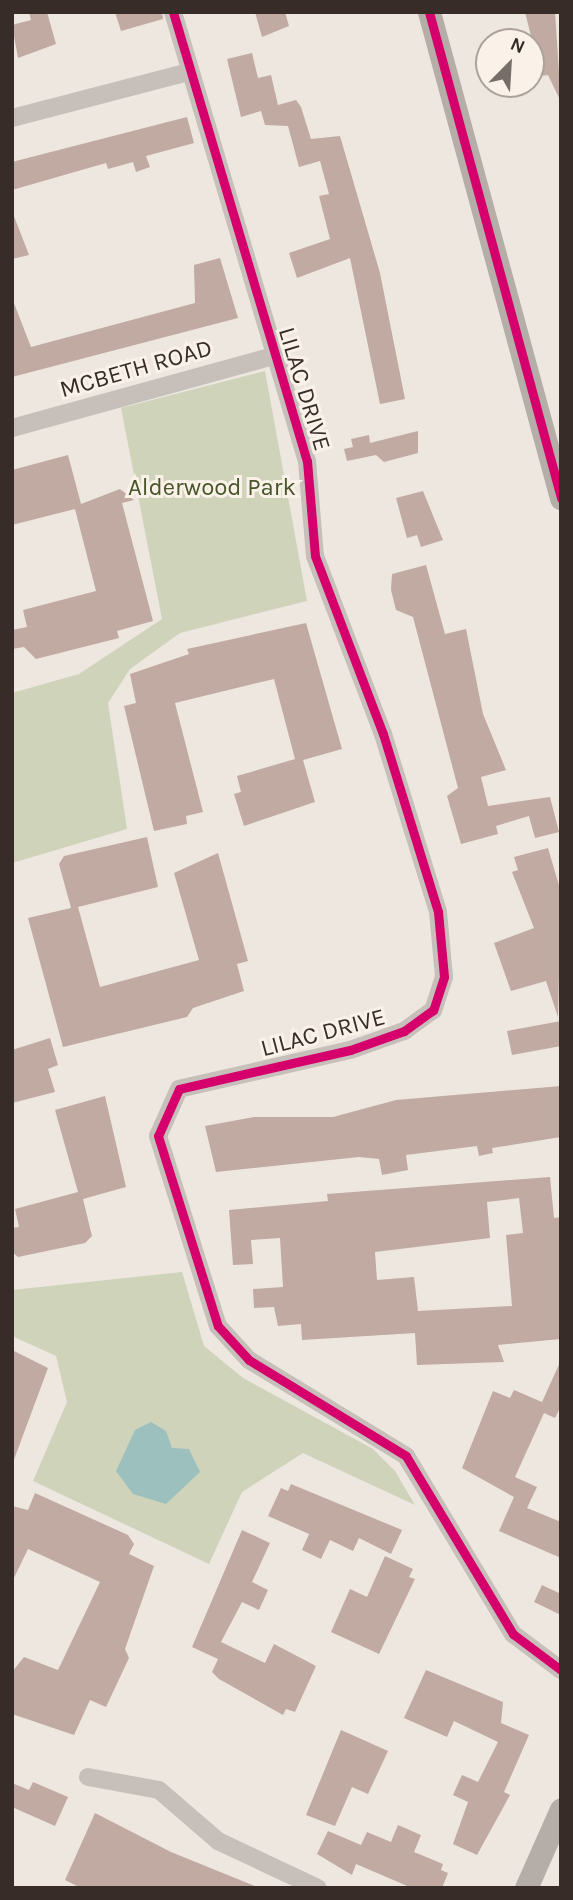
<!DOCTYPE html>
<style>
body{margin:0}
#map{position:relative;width:573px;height:1900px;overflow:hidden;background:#ede7e0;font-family:Karla,sans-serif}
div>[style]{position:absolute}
.green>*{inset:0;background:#ced3ba}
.water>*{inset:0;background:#9cc0be}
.building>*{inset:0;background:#c1aaa2}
.minor>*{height:18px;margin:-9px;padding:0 9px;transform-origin:9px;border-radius:9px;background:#c6bfba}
.major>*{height:23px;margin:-11.5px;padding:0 11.5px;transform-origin:11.5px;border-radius:11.5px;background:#b5ada8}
.cycleway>*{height:9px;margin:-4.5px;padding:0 4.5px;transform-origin:4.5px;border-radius:4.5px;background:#d6006c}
span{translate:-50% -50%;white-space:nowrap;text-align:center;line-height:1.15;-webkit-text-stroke:6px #faf1e8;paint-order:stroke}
.street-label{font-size:24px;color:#372c28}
.park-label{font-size:24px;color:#47562b}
.frame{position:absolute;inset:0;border:14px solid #372c28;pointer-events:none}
.north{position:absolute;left:475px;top:28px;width:70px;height:70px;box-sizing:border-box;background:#faf1e8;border:2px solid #aca29b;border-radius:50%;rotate:24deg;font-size:19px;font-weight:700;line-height:28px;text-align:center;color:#372c28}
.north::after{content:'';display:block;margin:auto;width:24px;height:32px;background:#776d68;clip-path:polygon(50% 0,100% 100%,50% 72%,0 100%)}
</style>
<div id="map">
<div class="green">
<div style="clip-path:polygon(265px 371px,307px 601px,180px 633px,130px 669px,108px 703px,127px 829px,12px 863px,12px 693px,79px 674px,162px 619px,121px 408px)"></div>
<div style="clip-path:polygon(182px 1272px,204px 1346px,243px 1378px,373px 1449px,395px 1471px,415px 1505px,303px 1453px,242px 1492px,209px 1564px,33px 1481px,67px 1402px,56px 1356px,12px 1336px,12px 1290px)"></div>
</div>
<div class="water">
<div style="clip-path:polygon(151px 1422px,166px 1431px,172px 1448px,189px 1449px,200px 1472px,166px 1504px,133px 1494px,116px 1471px,135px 1430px)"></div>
</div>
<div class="building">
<div style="clip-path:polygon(29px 12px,47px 12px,56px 44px,18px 58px,12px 25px,31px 20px)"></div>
<div style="clip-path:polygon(115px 12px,162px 12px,163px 19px,121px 31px)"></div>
<div style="clip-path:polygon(255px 12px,285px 12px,289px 26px,262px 37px)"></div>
<div style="clip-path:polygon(525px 12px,555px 12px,561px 102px,548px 75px,541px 76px)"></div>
<div style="clip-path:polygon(252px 53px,258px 78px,271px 75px,278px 105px,296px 100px,301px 107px,311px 139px,340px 136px,380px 273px,405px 399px,380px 404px,350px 258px,297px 278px,289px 253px,330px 239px,319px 196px,329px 194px,320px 161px,299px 167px,288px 126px,265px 125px,261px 111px,241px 117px,227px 59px)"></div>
<div style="clip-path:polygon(187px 117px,194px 143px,146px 156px,150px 167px,136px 172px,133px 162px,108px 169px,106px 163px,12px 190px,12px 162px)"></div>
<div style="clip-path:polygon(12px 211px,29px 255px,12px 259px)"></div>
<div style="clip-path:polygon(220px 258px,238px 318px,12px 377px,12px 298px,31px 347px,195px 303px,194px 265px)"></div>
<div style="clip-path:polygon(418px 431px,418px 453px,384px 462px,376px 455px,347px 461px,344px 449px,353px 447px,351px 439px,369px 435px,370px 443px)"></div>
<div style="clip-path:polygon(68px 455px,81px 504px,120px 489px,134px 500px,122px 503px,153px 621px,117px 631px,119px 638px,36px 659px,24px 647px,12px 649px,12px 630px,27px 627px,23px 610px,96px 591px,75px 509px,12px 525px,12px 470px)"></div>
<div style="clip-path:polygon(423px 491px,443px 540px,421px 547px,417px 535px,407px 538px,396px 498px)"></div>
<div style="clip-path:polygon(426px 565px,445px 634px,466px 629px,483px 714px,506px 770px,481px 777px,488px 806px,550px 797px,559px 832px,535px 838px,529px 816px,496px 826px,498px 834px,461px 844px,447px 796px,458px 788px,413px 617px,396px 610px,391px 590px,392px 574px)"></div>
<div style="clip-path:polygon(306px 623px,342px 749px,303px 760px,315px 802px,244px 826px,234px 794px,241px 792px,237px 776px,295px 759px,274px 679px,175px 703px,203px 812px,186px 816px,187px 824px,154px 831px,124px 706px,136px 703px,130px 674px,189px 654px,187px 649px)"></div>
<div style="clip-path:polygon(147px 837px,158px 887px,78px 907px,100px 987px,199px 960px,174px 873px,218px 853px,248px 961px,237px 964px,244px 991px,193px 1008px,187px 1017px,63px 1047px,28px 918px,71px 908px,59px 864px,64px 856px)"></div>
<div style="clip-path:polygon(548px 848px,561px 892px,558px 1017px,546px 981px,511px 991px,494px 943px,534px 928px,512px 872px,518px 870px,514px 857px)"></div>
<div style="clip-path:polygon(561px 1021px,561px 1046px,512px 1055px,507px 1031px)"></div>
<div style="clip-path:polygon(50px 1038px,58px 1065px,48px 1069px,55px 1092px,12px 1103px,12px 1050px)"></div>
<div style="clip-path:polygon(561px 1086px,561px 1137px,492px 1148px,493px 1153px,479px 1156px,477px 1146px,406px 1155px,408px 1170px,382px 1175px,379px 1159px,359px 1157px,216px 1172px,205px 1126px,254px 1117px,333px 1117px,396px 1100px)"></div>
<div style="clip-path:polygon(105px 1096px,126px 1187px,83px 1199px,92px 1236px,85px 1243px,18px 1257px,12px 1252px,12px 1228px,19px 1227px,15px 1209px,78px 1192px,55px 1110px)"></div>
<div style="clip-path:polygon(evenodd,550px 1177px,554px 1218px,561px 1217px,561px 1339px,498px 1345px,504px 1362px,417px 1365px,415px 1333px,302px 1340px,301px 1324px,278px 1326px,274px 1307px,254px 1308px,253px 1289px,283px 1287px,280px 1238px,251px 1240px,253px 1264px,233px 1265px,229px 1210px,328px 1201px,327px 1194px,550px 1177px,519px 1198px,523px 1233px,506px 1235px,512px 1306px,418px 1311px,414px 1277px,377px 1280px,375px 1252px,490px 1238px,487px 1202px,519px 1198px)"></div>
<div style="clip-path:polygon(12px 1350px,48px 1368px,12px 1465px)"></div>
<div style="clip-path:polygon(561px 1360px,561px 1406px,555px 1418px,544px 1413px,515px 1477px,537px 1487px,527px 1508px,561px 1522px,561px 1558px,499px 1531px,514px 1497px,462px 1468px,493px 1391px,510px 1398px,514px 1390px,542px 1402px)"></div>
<div style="clip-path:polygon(291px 1484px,402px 1530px,391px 1554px,359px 1538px,353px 1551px,330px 1540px,321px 1559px,302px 1550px,309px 1534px,268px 1516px,281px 1488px,288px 1491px)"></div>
<div style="clip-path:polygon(35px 1493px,128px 1535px,134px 1544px,129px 1554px,154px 1566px,125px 1649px,129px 1658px,106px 1707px,90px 1700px,74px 1735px,12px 1714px,12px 1672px,24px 1657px,58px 1670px,100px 1582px,28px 1549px,12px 1582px,12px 1506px,28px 1510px)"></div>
<div style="clip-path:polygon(242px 1530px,270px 1543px,252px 1582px,268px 1590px,259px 1610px,242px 1602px,221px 1642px,265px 1663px,274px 1644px,316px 1666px,295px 1712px,286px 1709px,283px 1715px,219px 1679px,212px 1672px,218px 1659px,192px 1647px)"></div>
<div style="clip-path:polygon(385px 1556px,413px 1569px,409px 1577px,415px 1579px,379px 1654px,331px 1632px,350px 1589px,367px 1597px)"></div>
<div style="clip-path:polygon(542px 1585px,561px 1594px,561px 1615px,534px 1602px)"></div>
<div style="clip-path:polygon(426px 1670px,503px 1702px,501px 1723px,529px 1735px,504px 1792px,510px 1795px,477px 1855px,453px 1844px,468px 1802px,453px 1795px,462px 1775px,478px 1782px,498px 1742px,454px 1721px,447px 1737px,404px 1718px)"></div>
<div style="clip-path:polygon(341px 1730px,388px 1751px,368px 1794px,352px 1787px,335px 1826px,306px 1815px)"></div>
<div style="clip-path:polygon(33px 1782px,68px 1797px,55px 1826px,12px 1807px,12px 1783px,29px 1790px)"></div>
<div style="clip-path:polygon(95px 1813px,171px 1852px,260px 1888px,81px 1888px,65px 1880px)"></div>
<div style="clip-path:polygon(398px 1825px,421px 1835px,414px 1852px,443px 1864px,441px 1870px,448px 1873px,442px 1888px,412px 1888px,356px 1864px,352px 1875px,317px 1854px,328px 1831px,361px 1845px,367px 1832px,391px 1842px)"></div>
</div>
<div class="minor">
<div style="left:173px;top:12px;width:469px;rotate:73.4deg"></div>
<div style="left:307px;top:461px;width:95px;rotate:85.2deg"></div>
<div style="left:315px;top:556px;width:191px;rotate:69.1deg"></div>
<div style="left:383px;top:734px;width:186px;rotate:72.8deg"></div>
<div style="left:438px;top:912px;width:65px;rotate:84.7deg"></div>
<div style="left:444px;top:977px;width:35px;rotate:108deg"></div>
<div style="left:433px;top:1010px;width:36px;rotate:144deg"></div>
<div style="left:404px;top:1031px;width:57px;rotate:160.6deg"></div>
<div style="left:350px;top:1050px;width:175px;rotate:167.2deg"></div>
<div style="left:179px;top:1089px;width:51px;rotate:114.1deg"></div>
<div style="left:158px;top:1136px;width:199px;rotate:72.5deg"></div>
<div style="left:218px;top:1326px;width:46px;rotate:47.6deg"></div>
<div style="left:249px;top:1360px;width:184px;rotate:31.4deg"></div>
<div style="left:406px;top:1456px;width:208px;rotate:59deg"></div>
<div style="left:513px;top:1634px;width:60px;rotate:36.9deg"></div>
<div style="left:12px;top:118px;width:183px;rotate:-14.6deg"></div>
<div style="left:12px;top:428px;width:272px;rotate:-15.4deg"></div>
<div style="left:88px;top:1777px;width:72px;rotate:10.4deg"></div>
<div style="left:159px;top:1790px;width:78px;rotate:40.8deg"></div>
<div style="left:218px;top:1841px;width:110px;rotate:25.2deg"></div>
</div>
<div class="major">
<div style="left:429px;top:12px;width:504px;rotate:74.8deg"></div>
<div style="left:526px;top:1888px;width:86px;rotate:-66.1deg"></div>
</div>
<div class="cycleway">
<div style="left:173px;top:12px;width:469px;rotate:73.4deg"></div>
<div style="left:307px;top:461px;width:95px;rotate:85.2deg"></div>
<div style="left:315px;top:556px;width:191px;rotate:69.1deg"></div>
<div style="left:383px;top:734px;width:186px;rotate:72.8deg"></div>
<div style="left:438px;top:912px;width:65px;rotate:84.7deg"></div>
<div style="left:444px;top:977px;width:35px;rotate:108deg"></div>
<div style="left:433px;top:1010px;width:36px;rotate:144deg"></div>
<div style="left:404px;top:1031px;width:57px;rotate:160.6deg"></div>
<div style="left:350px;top:1050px;width:175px;rotate:167.2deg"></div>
<div style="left:179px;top:1089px;width:51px;rotate:114.1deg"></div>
<div style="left:158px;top:1136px;width:199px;rotate:72.5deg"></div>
<div style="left:218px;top:1326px;width:46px;rotate:47.6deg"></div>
<div style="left:249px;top:1360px;width:184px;rotate:31.4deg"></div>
<div style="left:406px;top:1456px;width:208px;rotate:59deg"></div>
<div style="left:513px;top:1634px;width:60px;rotate:36.9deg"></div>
<div style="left:429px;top:12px;width:504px;rotate:74.8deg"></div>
</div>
<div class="street-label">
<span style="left:136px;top:369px;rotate:-16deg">MCBETH ROAD</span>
<span style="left:304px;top:389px;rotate:73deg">LILAC DRIVE</span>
<span style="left:323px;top:1033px;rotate:-15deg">LILAC DRIVE</span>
</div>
<div class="park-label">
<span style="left:212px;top:488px">Alderwood Park</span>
</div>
<div class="frame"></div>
<div class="north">N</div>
</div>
